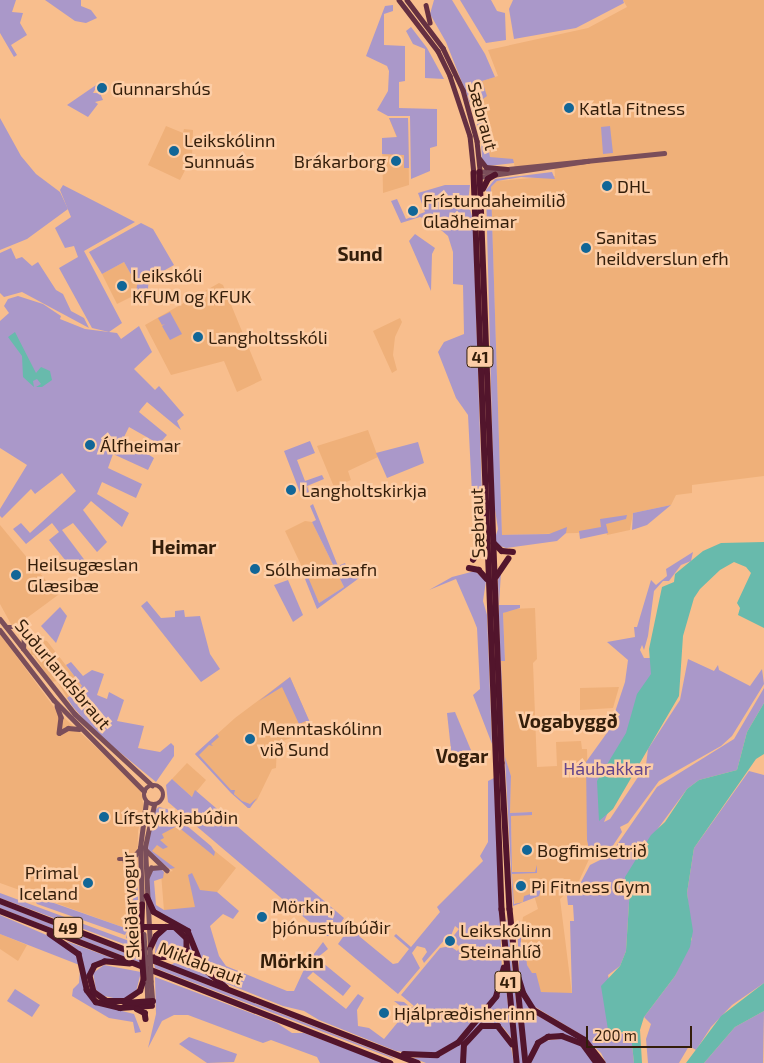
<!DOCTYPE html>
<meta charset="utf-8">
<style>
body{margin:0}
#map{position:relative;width:764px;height:1063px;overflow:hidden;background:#f8be8d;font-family:"Exo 2",sans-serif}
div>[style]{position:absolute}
.built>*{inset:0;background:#efb079}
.green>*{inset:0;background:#aa98c9}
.water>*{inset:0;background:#68baac}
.secondary>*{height:4.5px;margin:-2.25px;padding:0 2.25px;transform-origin:2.25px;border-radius:2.25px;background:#7a4e5a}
.secondary>.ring{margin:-2.25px;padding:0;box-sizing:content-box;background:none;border:4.5px solid #7a4e5a;border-radius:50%}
.primary>*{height:4.5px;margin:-2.25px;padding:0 2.25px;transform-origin:2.25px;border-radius:2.25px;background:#653041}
.highway>*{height:5.5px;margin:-2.75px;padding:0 2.75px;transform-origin:2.75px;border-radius:2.75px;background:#52152c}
.secondary-bridge>*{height:4.5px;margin:-2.25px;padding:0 2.25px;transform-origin:2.25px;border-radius:2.25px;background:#7a4e5a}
.highway-bridge>*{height:5.5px;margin:-2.75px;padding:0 2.75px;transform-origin:2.75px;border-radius:2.75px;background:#52152c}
.dots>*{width:14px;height:14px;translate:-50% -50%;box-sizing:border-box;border:2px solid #fdcea7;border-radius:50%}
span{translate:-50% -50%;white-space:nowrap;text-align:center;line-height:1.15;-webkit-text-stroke:5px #fdcea7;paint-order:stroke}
.shield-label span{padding:1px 4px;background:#fdcea7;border:1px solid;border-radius:4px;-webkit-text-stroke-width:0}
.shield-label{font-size:16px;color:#341e0a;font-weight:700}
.poi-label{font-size:18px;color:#341e0a}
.left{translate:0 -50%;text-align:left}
.right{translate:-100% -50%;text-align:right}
.street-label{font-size:18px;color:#341e0a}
.park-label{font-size:18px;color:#64468c}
.neighbourhood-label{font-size:19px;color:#341e0a;font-weight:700}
.scale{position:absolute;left:586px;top:1026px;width:106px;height:22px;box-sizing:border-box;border:2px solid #341e0a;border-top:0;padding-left:6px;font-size:15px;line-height:18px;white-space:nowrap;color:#341e0a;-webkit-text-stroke:4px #fdcea7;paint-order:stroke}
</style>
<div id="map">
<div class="built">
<div style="clip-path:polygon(623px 0,764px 0,764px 476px,692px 485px,692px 493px,676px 495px,671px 505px,633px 513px,630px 530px,607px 535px,605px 528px,577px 533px,502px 535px,491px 187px,497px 181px,555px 176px,554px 164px,515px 169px,514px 163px,490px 157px,480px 103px,482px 81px,498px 76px,488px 50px,588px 28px,627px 7px)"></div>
<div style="clip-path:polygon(389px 118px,408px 118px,409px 185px,383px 193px,382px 138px,397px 138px)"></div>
<div style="clip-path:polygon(166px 126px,183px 133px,184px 129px,193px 130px,192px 157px,180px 180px,148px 165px)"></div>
<div style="clip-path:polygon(124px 262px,133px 278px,138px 279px,137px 294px,117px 304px,102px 274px)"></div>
<div style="clip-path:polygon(219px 283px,223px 285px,262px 380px,237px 392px,224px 361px,171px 375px,145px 325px)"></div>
<div style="clip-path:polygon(400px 318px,402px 322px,395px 337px,393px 355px,397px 370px,392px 373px,373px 331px)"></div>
<div style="clip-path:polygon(368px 430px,378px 457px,348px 471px,351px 480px,334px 487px,317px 446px)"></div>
<div style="clip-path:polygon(305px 521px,312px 522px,344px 587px,319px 603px,285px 531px)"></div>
<div style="clip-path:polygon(0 525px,58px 595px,16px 626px,12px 626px,0 604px)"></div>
<div style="clip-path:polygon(535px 608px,537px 659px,533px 663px,537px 767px,557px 766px,556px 742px,581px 741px,582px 749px,587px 749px,590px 857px,579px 881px,560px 899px,572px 994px,541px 992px,527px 965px,520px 934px,523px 917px,538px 909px,534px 895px,519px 904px,515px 904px,513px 899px,511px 816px,532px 812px,510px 813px,511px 776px,505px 758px,501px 661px,505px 661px,503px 613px,511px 609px)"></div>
<div style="clip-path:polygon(0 634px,56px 710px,141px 789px,144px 810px,138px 831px,137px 875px,128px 929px,0 883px)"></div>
<div style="clip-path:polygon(35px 639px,47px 641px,82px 686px,67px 698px,57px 681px,51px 682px,34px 655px,30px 655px)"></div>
<div style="clip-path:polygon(290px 677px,313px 730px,277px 743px,276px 768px,272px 769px,257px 800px,248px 808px,195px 754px,235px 718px)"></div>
<div style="clip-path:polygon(619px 687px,613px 708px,580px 710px,580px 688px)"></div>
<div style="clip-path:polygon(187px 763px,206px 780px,192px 797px,172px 779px)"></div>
<div style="clip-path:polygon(180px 823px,236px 868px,214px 896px,197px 909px,164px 911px,161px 873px,173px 871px,149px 851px,158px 833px)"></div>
<div style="clip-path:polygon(0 934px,27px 945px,18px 961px,0 949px)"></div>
</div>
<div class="green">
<div style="clip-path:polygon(0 0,16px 0,12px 12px,23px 13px,20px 23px,27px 35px,11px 45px,17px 55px,14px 57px,0 33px)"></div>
<div style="clip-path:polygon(45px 0,81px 0,81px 6px,91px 10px,97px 18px,86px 23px,75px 21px)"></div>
<div style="clip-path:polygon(434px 0,452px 0,485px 54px,495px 77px,482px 81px,487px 96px,480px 101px,490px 157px,513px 159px,514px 163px,488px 166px,482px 160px,481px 136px,467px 95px,446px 42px,430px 14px)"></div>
<div style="clip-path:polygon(460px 0,491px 0,497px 11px,505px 13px,506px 40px,486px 43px)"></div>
<div style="clip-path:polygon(513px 0,623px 0,624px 3px,576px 28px,514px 39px,509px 9px)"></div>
<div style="clip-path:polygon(393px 5px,393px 11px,384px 14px,384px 45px,405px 46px,405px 81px,399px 82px,399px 108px,437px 109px,437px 146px,430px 148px,430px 171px,411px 179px,410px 116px,388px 116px,377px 110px,388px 91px,389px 71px,387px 66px,366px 56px,385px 6px)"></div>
<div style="clip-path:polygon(411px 27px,427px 48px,444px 79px,425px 78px,425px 49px,413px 44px,406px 31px)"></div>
<div style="clip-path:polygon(99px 83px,93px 93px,100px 93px,103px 100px,95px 102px,98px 104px,88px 117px,67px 105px)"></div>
<div style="clip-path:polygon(0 118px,21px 156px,36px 174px,60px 192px,68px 209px,27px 239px,0 250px)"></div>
<div style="clip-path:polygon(389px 118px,408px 118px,409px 168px,404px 168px,404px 155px,382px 154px,382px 138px,397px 137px)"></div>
<div style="clip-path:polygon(610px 126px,613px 153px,603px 154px,601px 127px)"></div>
<div style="clip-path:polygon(552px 172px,555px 179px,521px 177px,497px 181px,491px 187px,502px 535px,549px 534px,567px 527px,566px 533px,557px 541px,506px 548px,497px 545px,495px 538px,498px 529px,494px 503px,486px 190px,495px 179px)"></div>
<div style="clip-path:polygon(63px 185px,135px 222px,84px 251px,122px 323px,109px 332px,92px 328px,59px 268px,78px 257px,74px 246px,65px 248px,55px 228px,71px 217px,60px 190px)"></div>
<div style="clip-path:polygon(445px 185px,470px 185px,468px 202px,473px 220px,482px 496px,482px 543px,475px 553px,468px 415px,456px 398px,438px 352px,444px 342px,464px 334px,463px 285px,453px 284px,453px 252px,448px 236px,441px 230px,443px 227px,420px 217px,401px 223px,391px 201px,397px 199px,406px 219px,425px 212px,418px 193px)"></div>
<div style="clip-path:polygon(141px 223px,153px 229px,174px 265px,149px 279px,148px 288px,153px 298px,142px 304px,136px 292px,138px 279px,133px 278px,124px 262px,102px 274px,89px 252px)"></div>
<div style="clip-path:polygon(415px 234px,435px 248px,432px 254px,431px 291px,409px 241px)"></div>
<div style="clip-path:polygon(11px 248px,16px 259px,22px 257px,32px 266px,38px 262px,56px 290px,63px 294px,71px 311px,84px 318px,89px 328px,22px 292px,4px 297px,0 293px,0 253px)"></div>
<div style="clip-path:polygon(18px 296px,43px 304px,61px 316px,60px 319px,85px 329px,117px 333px,121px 339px,139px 326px,152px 352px,134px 369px,155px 390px,159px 386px,184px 415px,177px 421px,181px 430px,147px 402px,141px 409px,139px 412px,167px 435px,159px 444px,129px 427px,123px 439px,154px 458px,148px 470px,113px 454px,108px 468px,142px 484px,136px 498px,102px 482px,97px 494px,129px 513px,122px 527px,91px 501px,83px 510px,107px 542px,97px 552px,73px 523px,62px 530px,86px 562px,74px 571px,49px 540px,59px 532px,52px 523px,26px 544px,13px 529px,21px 523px,30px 533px,76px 491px,62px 473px,35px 494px,31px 489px,2px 518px,0 516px,0 509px,27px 465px,0 448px,0 321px,9px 313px,4px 306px,8px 299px)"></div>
<div style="clip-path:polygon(170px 312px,182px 334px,170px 340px,162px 326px,165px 324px,162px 325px,158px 318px)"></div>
<div style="clip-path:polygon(310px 441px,315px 453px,297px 460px,305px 481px,322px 475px,324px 479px,307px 486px,309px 492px,301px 495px,284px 451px)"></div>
<div style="clip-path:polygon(418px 442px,424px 463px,387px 478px,376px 453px)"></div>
<div style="clip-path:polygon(313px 504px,338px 566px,345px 563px,352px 578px,366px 573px,317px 609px,305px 579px,308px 577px,319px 603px,344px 587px,312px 522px,316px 520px,310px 506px)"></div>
<div style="clip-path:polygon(671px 505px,647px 525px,632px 530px,633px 513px)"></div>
<div style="clip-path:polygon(627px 515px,626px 519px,606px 524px,608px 533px,580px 539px,579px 531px,601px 527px,600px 519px)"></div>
<div style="clip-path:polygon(693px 552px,691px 561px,681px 565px,669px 581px,663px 581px,654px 591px,648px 636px,644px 650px,642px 645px,640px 650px,644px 658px,672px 658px,604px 822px,610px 819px,646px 765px,648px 749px,680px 700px,688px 659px,714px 671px,718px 665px,719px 670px,750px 686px,762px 669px,764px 684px,732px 736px,721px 746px,659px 781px,628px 823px,620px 827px,622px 832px,608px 853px,595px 860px,591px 858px,587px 840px,586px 762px,609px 730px,625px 682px,628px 660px,607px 642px,635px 637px,634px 627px,637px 627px,651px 580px,656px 585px,667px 576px,666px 569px)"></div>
<div style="clip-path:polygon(475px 571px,486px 581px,483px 601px,487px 615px,492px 744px,473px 695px,480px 689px,477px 628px,473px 618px,456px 579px,429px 590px,452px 577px)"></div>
<div style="clip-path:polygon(501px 572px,499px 605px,520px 605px,520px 608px,503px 613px,505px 661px,501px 661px,505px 757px,511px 776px,510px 813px,532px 812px,532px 815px,511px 816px,512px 872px,535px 872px,537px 865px,537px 873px,512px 874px,514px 904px,523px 902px,524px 896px,534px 893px,536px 889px,540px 889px,540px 893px,539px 896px,513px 906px,501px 685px,498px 580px)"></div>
<div style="clip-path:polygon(288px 580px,303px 615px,293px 622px,274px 585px)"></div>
<div style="clip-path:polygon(147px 601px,161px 618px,175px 617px,175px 611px,184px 610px,185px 617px,200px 616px,210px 654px,220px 669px,201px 682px,141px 606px)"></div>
<div style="clip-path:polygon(60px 607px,67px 616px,56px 643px,41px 626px)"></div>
<div style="clip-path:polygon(71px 662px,83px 676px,92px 670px,104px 674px,97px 695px,107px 699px,109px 692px,124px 700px,117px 721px,144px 726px,138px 748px,160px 752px,171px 743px,174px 746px,174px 756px,156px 782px,94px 731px,73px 707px,67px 698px,82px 686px,66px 665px)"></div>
<div style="clip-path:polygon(290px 677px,312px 727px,308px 728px,306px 721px,299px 724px,282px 687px,259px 701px)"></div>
<div style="clip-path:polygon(764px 688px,764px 703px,747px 732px,737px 770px,699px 780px,687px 789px,640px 853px,625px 883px,630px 887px,626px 951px,620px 966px,608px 975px,619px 1033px,631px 1035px,634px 1063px,606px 1063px,601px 1053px,580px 1034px,532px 1005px,522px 986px,519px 970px,517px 921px,521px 922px,521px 943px,525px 943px,527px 965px,532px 973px,536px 973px,541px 992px,572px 993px,570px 921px,574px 921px,573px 905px,568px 905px,567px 896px,581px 882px,590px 865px,610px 855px,657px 787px,734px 739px)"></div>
<div style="clip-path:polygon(455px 712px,473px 755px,452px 759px,447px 713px)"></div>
<div style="clip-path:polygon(217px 734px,219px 737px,211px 744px,213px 746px,209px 745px,199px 755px,231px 790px,235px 790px,234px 794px,242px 801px,250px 804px,257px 798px,250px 808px,248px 808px,231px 793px,195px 754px)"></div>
<div style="clip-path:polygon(749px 771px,764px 775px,764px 983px,732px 1005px,711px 1027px,696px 1050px,689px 1046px,679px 1063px,648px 1063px,646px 1039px,651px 1024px,644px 1017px,675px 976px,692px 939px,687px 893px,694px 848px)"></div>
<div style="clip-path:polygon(494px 778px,502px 971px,496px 993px,455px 1043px,446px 1050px,425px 1055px,396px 1051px,319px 1020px,304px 1011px,283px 1006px,225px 983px,211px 974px,202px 964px,189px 929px,155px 911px,150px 898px,149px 877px,152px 870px,160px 868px,164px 872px,163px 878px,154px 881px,156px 905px,164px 910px,195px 907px,188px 875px,192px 873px,200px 890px,217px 892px,239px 911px,233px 919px,223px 914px,210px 926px,219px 956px,226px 966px,287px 991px,294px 991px,307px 963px,323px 942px,328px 949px,317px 958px,351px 986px,343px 996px,313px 972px,307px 978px,346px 1009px,358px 994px,364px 998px,357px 1010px,358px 1026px,369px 1028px,384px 1039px,407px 1011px,394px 1001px,404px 1002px,411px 1008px,414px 1006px,401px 995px,440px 948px,450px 946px,457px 951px,460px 947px,451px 939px,459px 929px,455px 926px,450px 938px,447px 937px,424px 963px,422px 959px,427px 952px,425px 948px,417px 946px,412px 953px,420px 968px,398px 994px,338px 944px,353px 923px,362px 932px,359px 936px,393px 964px,398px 963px,409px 949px,394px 936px,396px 934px,411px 947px,440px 912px,437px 907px,483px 861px,480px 856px,488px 842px,488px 781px)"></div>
<div style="clip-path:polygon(172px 779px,192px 797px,195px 790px,344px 918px,332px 936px,326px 936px,168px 802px,166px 785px)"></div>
<div style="clip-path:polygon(159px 807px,167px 809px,211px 846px,215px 852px,214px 856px,177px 826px,162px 834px,164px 838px,160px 840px,168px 847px,163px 849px,157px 845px,152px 851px,175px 868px,170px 869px,148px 852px,149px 827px,154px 811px)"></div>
<div style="clip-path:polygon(133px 866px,137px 875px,140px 943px,126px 938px,133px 910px)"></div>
<div style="clip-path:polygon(0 893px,140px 945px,140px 950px,0 898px)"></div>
<div style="clip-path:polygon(31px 895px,128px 929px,125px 935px,37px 904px)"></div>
<div style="clip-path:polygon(0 904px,141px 959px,141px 963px,0 908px)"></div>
<div style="clip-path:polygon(0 915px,51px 937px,78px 956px,82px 966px,0 934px)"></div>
<div style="clip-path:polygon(507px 919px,518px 1020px,524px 1063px,519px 1063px,505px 924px)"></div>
<div style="clip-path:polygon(173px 929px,182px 934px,186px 945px,182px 954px,167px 957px,155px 953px,156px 939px,164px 930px)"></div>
<div style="clip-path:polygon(185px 931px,212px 979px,211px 981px,171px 965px,188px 954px,190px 944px)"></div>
<div style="clip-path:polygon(66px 941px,120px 961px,103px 961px,86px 979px,81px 953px)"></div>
<div style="clip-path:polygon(154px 964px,390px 1056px,397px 1060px,155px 968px)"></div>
<div style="clip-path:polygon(104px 965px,141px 972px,136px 992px,123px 1000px,104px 996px,96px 990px,93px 973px)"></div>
<div style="clip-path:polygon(80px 970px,84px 984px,102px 1006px,134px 1014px,141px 1032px,135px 1033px,133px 1022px,109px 1018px,72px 996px,73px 989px,79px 983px)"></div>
<div style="clip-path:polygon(155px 977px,277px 1023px,292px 1033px,304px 1033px,384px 1063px,320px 1063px,317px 1057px,271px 1040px,263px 1043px,188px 1015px,174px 1015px,162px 1021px,148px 1048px,156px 1014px)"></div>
<div style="clip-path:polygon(505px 979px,512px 1039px,503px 1027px,489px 1023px,479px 1025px,465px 1041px,461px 1063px,426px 1063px,413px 1058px,440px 1056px,453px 1049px,489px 1010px,499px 996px)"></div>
<div style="clip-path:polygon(15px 989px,40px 1005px,32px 1017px,7px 1001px)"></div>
<div style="clip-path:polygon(521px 993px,538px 1016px,583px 1041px,590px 1050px,568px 1036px,542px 1037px,527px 1060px)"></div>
<div style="clip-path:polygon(764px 1011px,763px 1063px,704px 1063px,735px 1027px)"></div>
<div style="clip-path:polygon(498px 1027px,510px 1042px,514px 1063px,464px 1063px,467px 1044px,482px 1028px)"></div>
<div style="clip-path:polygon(189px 1037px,237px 1054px,234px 1062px,207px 1063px,179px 1044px)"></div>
<div style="clip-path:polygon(568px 1038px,584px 1048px,595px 1063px,531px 1063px,537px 1047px,543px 1041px)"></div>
</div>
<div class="water">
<div style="clip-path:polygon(15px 332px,36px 373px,41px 367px,50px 371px,52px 380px,42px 387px,36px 387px,41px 384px,37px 379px,33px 381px,34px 387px,23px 377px,22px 356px,8px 337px)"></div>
<div style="clip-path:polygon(764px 542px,764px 628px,738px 615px,740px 608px,737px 603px,751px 573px,746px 567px,734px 562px,720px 570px,700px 589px,694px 598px,683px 636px,679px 696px,613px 809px,599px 821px,597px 781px,626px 733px,637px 694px,651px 674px,649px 649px,662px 587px,674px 582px,675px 574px,703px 551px,721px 543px)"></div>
<div style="clip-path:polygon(764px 703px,764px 754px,756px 759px,694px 848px,687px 893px,693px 931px,690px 947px,675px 976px,644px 1017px,640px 1030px,642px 1063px,634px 1063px,631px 1035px,623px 1032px,609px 1036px,601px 986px,620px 966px,626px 951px,630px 887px,625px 883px,625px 877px,651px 835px,665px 822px,687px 789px,699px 780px,737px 770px,747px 732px)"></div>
<div style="clip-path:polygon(764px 983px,764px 1011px,735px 1027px,704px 1063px,686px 1063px,721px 1016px)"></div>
</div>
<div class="secondary">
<div style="left:478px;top:172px;width:187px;rotate:-5.8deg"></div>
<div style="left:479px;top:177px;width:110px;rotate:-8.4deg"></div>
<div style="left:0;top:619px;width:121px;rotate:51.7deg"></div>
<div style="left:75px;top:714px;width:105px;rotate:42.7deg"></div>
<div style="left:7px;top:627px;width:18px"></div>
<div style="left:0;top:630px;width:88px;rotate:52.4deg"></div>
<div style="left:54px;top:700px;width:128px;rotate:45.3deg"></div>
<div style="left:23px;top:649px;width:16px;rotate:-86deg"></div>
<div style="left:57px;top:706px;width:12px;rotate:70deg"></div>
<div style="left:61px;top:717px;width:16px;rotate:97deg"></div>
<div style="left:59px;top:733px;width:10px;rotate:-29deg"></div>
<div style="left:68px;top:728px;width:11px;rotate:5deg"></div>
<div class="ring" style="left:144px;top:785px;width:15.5px;height:15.5px"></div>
<div style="left:146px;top:850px;width:29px;rotate:44deg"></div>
<div style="left:119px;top:859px;width:13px"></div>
<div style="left:132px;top:859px;width:13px;rotate:-51deg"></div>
<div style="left:125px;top:861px;width:19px;rotate:39deg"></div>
<div style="left:147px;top:877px;width:10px;rotate:-66deg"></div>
<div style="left:151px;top:868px;width:11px;rotate:-5deg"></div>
<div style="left:142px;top:907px;width:59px;rotate:-91.9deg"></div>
<div style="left:140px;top:848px;width:46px;rotate:-82.6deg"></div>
<div style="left:150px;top:947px;width:100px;rotate:-92.9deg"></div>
<div style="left:145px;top:847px;width:43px;rotate:-77.9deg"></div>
<div style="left:147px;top:980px;width:23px;rotate:88deg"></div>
<div style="left:151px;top:981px;width:21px;rotate:85deg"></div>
</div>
<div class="primary">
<div style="left:399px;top:0;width:64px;rotate:52.6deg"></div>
<div style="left:438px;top:51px;width:28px;rotate:64deg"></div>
<div style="left:450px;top:76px;width:63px;rotate:71.6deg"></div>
<div style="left:470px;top:136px;width:37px;rotate:84deg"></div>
<div style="left:407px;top:0;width:60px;rotate:53.1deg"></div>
<div style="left:443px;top:48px;width:47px;rotate:64.5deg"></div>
<div style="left:463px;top:90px;width:53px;rotate:74.6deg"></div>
<div style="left:477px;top:141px;width:31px;rotate:84deg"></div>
<div style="left:426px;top:5px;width:18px;rotate:77deg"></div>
<div style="left:480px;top:159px;width:10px;rotate:53deg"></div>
<div style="left:486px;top:167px;width:21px;rotate:5deg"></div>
</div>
<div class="highway">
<div style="left:480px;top:172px;width:591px;rotate:87.87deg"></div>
<div style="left:502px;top:763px;width:146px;rotate:86.9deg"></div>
<div style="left:510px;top:909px;width:155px;rotate:84.1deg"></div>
<div style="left:474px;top:173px;width:737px;rotate:87.82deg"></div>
<div style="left:502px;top:909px;width:155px;rotate:84.4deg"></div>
<div style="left:483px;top:189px;width:11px;rotate:-63deg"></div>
<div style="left:488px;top:179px;width:8px;rotate:-30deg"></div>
<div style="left:494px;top:543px;width:11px;rotate:45deg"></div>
<div style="left:502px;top:551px;width:11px;rotate:5deg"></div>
<div style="left:473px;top:560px;width:22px;rotate:-56deg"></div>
<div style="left:469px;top:568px;width:10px;rotate:11deg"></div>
<div style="left:479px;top:570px;width:12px;rotate:48deg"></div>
<div style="left:496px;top:577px;width:22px;rotate:-56deg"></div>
<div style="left:147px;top:896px;width:17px;rotate:66deg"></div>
<div style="left:154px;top:912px;width:39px;rotate:29deg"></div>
<div style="left:188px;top:931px;width:40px;rotate:68deg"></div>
<div style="left:203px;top:968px;width:30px;rotate:40deg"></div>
<div style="left:0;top:901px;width:448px;rotate:21.2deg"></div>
<div style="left:0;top:911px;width:419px;rotate:21.3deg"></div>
<div style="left:144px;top:927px;width:31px"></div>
<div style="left:175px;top:927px;width:16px;rotate:43deg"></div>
<div style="left:187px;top:938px;width:11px;rotate:90deg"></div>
<div style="left:187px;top:949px;width:11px;rotate:135deg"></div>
<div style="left:179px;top:957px;width:26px;rotate:178deg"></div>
<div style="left:50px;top:934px;width:35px;rotate:35deg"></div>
<div style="left:79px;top:954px;width:37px;rotate:77deg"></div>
<div style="left:87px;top:990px;width:15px;rotate:53deg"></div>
<div style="left:96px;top:1002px;width:25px;rotate:14deg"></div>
<div style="left:120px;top:1008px;width:32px;rotate:-4deg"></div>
<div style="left:141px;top:934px;width:29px;rotate:-88deg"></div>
<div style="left:150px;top:949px;width:14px;rotate:-65deg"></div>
<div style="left:156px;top:936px;width:13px;rotate:-42deg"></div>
<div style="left:130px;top:964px;width:25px;rotate:-175deg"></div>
<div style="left:105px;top:962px;width:11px;rotate:158deg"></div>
<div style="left:95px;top:966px;width:11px;rotate:117deg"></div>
<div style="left:90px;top:976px;width:16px;rotate:76deg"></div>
<div style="left:94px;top:992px;width:16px;rotate:35deg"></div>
<div style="left:107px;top:1001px;width:18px"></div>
<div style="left:125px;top:1001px;width:18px;rotate:-34deg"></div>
<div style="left:140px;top:991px;width:13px;rotate:-72deg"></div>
<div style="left:519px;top:978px;width:17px;rotate:73deg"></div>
<div style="left:524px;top:994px;width:19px;rotate:58deg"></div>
<div style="left:534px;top:1010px;width:59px;rotate:30.5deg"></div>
<div style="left:585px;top:1040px;width:29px;rotate:52deg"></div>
<div style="left:125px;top:1003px;width:28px;rotate:-4deg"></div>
<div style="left:137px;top:1009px;width:9px;rotate:27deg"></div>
<div style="left:145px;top:1013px;width:6px;rotate:81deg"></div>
<div style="left:404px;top:1054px;width:33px;rotate:2deg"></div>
<div style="left:437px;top:1055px;width:24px;rotate:-30deg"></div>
<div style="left:458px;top:1043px;width:60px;rotate:-50.4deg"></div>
<div style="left:496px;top:997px;width:30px;rotate:-75deg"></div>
<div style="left:463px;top:1063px;width:18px;rotate:-87deg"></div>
<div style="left:464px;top:1045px;width:26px;rotate:-47deg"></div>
<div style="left:482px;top:1026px;width:16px"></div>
<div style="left:498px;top:1026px;width:23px;rotate:52deg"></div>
<div style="left:528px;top:1063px;width:22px;rotate:-63deg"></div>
<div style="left:538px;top:1043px;width:12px;rotate:-31deg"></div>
<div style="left:548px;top:1037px;width:14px;rotate:-4deg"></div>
<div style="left:562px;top:1036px;width:22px;rotate:21deg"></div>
<div style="left:583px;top:1044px;width:24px;rotate:54deg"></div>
</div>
<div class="secondary-bridge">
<div style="left:144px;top:934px;width:46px;rotate:86.3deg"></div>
<div style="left:150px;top:949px;width:32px;rotate:88deg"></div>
</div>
<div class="highway-bridge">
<div style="left:141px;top:934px;width:45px;rotate:86.2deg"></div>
</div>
<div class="dots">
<div style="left:102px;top:88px;background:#116697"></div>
<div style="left:569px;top:108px;background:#116697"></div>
<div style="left:174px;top:151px;background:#116697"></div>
<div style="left:396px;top:161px;background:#116697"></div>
<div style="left:607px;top:186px;background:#116697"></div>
<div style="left:413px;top:211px;background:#116697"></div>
<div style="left:586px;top:248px;background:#116697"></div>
<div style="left:122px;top:286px;background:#116697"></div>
<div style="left:198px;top:337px;background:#116697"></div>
<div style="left:90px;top:445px;background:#116697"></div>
<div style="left:291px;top:490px;background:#116697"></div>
<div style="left:255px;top:569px;background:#116697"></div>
<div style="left:16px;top:575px;background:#116697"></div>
<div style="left:250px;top:739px;background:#116697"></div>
<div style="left:104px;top:817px;background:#116697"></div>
<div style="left:527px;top:850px;background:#116697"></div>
<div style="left:88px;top:883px;background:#116697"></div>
<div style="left:521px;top:886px;background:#116697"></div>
<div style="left:262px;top:917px;background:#116697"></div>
<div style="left:450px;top:941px;background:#116697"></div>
<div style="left:384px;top:1013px;background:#116697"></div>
</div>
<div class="shield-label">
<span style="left:480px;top:357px">41</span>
<span style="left:68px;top:928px">49</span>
<span style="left:508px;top:982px">41</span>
</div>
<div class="poi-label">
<span class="left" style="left:112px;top:88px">Gunnarshús</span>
<span class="left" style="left:579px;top:108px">Katla Fitness</span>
<span class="left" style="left:184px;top:151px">Leikskólinn<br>Sunnuás</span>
<span class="right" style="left:386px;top:161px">Brákarborg</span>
<span class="left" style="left:617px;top:186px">DHL</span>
<span class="left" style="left:423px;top:211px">Frístundaheimilið<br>Glaðheimar</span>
<span class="left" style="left:596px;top:248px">Sanitas<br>heildverslun efh</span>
<span class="left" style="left:132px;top:286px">Leikskóli<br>KFUM og KFUK</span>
<span class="left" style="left:208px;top:337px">Langholtsskóli</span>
<span class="left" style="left:100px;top:445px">Álfheimar</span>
<span class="left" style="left:301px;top:490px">Langholtskirkja</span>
<span class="left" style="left:27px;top:575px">Heilsugæslan<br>Glæsibæ</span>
<span class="left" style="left:265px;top:569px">Sólheimasafn</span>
<span class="left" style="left:260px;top:739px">Menntaskólinn<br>við Sund</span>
<span class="left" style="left:114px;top:817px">Lífstykkjabúðin</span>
<span class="left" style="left:537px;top:850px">Bogfimisetrið</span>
<span class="right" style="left:78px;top:883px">Primal<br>Iceland</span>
<span class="left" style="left:531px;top:886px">Pi Fitness Gym</span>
<span class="left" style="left:272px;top:917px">Mörkin,<br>þjónustuíbúðir</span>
<span class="left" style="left:460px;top:941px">Leikskólinn<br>Steinahlíð</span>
<span class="left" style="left:394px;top:1013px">Hjálpræðisherinn</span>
</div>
<div class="street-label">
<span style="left:483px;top:116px;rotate:75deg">Sæbraut</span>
<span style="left:477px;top:523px;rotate:-92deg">Sæbraut</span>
<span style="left:63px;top:674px;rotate:50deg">Suðurlandsbraut</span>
<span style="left:130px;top:905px;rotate:-93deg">Skeiðarvogur</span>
<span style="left:201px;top:963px;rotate:21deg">Miklabraut</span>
</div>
<div class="park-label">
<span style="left:607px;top:768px">Háubakkar</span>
</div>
<div class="neighbourhood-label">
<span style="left:360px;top:254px">Sund</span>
<span style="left:184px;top:547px">Heimar</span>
<span style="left:568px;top:721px">Vogabyggð</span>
<span style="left:462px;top:756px">Vogar</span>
<span style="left:292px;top:961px">Mörkin</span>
</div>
<div class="scale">200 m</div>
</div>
